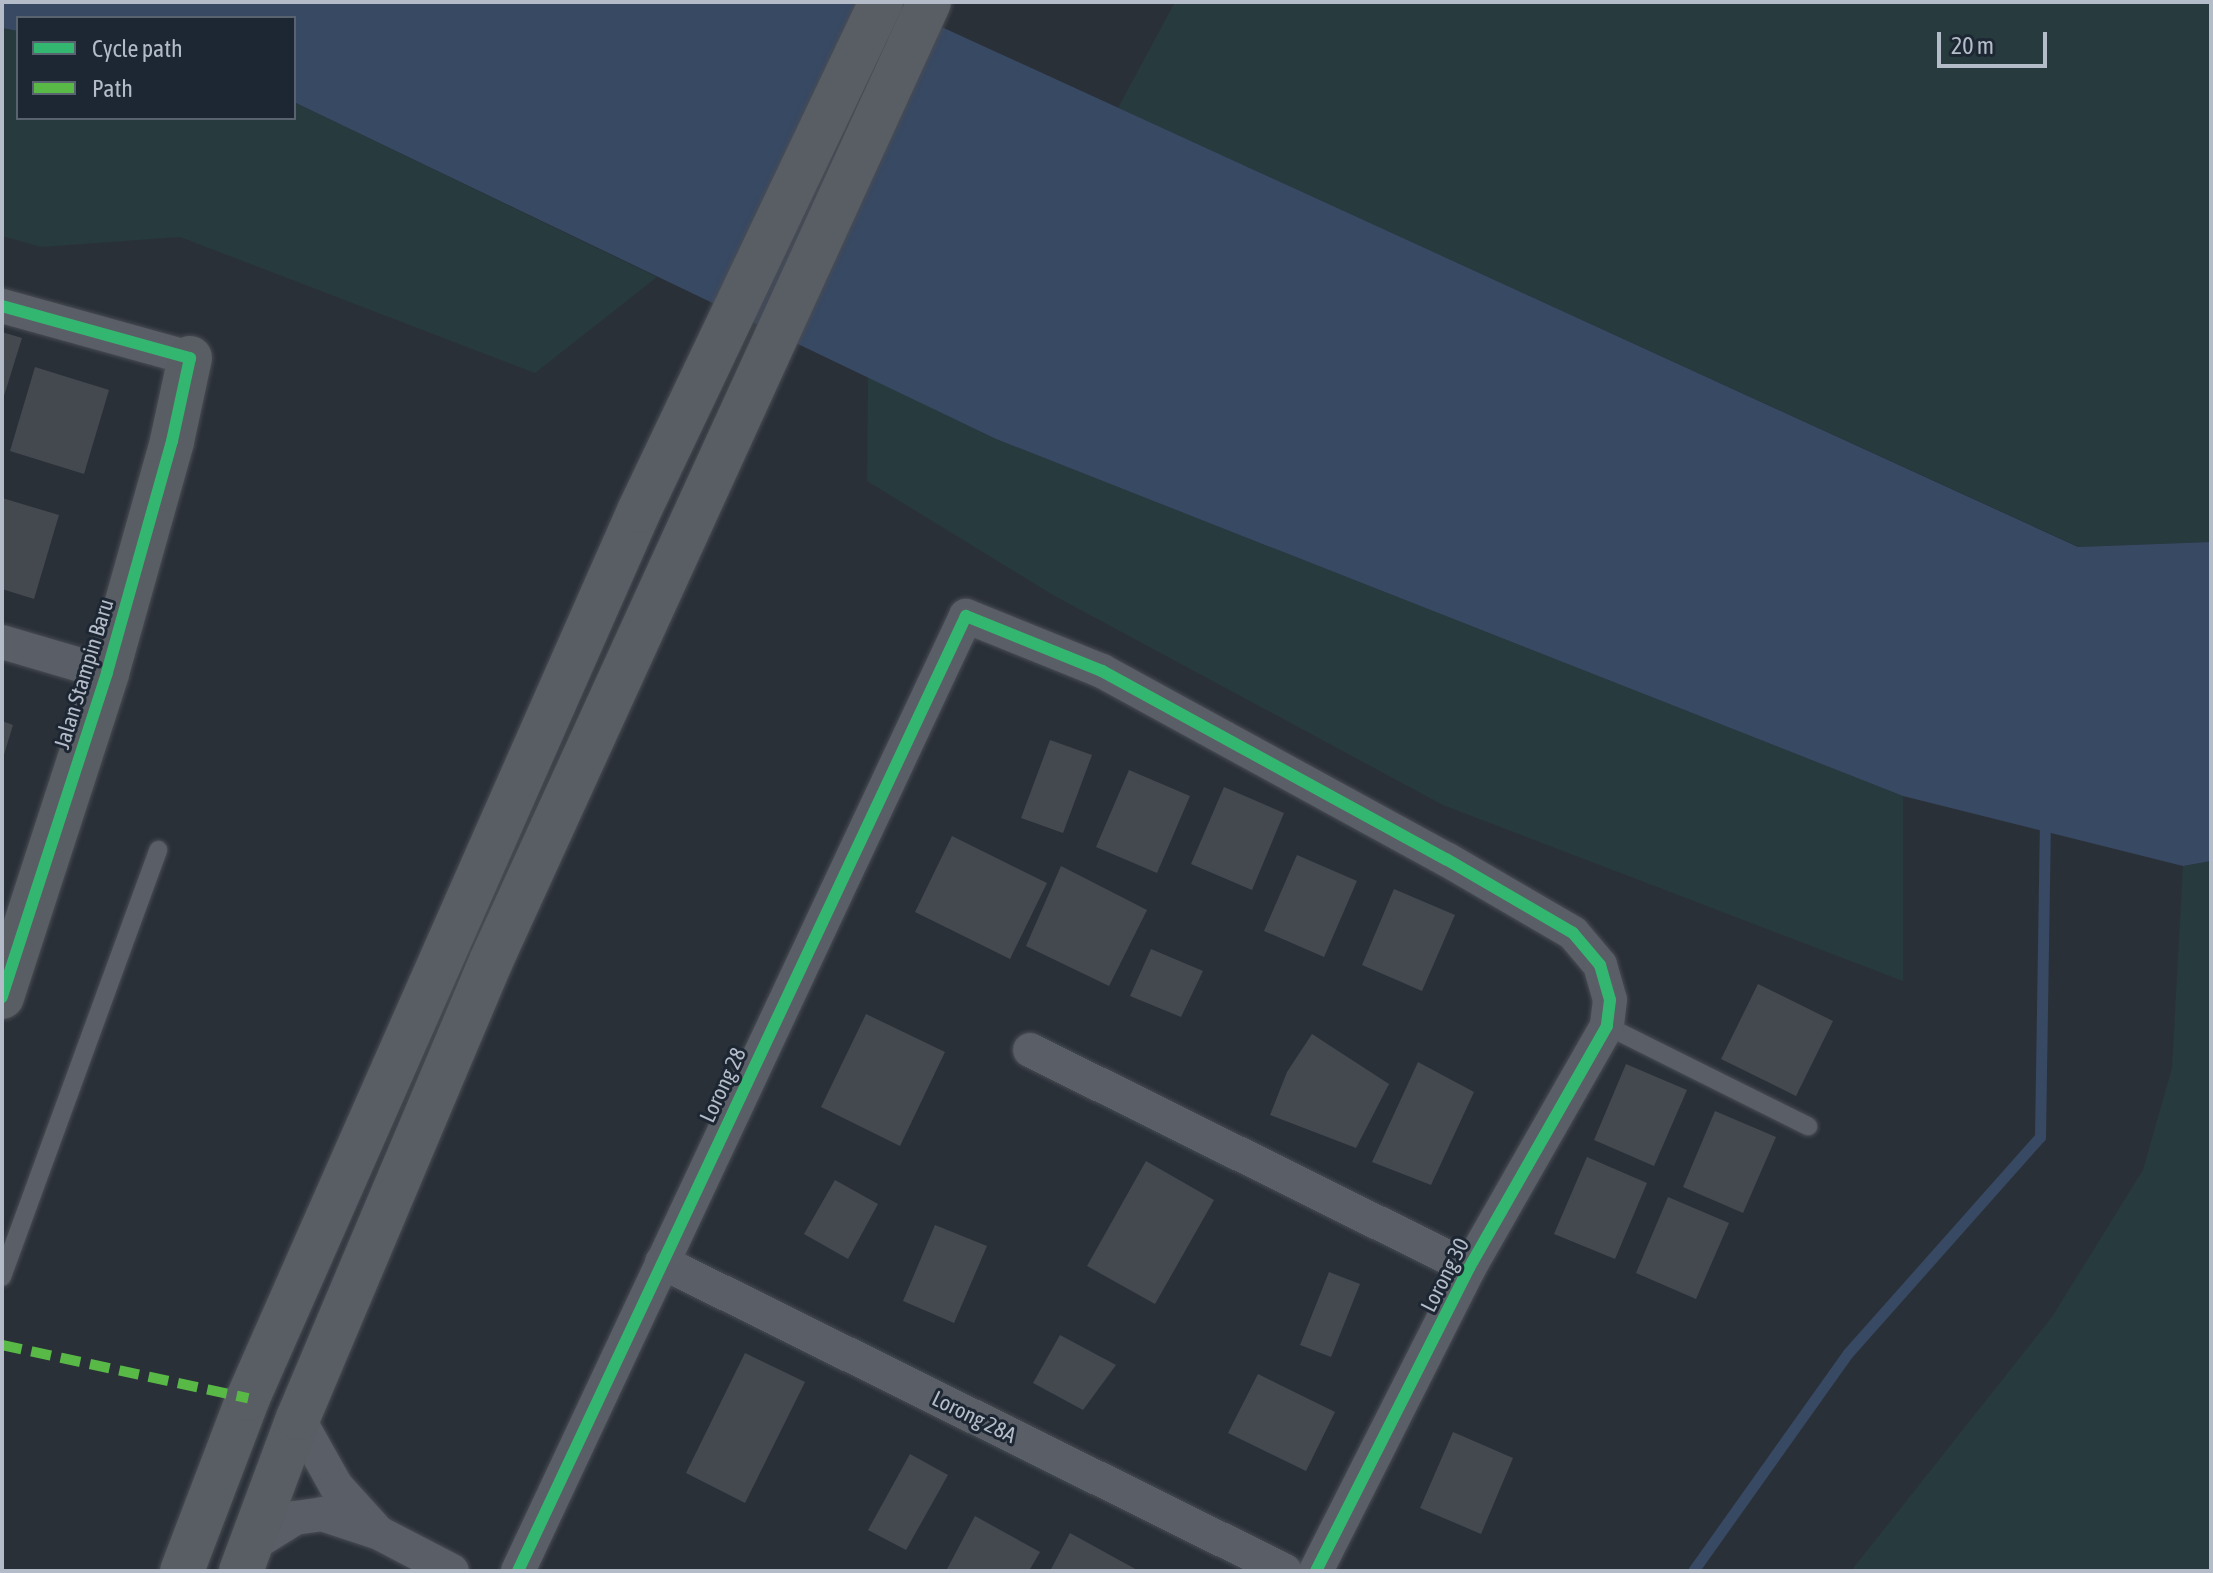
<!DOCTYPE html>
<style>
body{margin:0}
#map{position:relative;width:2213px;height:1573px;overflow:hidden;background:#2a3038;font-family:"Asap Condensed",sans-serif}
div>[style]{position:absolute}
.green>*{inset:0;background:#273a3e}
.water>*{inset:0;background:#384963}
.stream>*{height:11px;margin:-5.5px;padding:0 5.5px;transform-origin:5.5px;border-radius:5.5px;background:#384963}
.building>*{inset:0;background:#444950}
.roads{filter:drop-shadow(0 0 2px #484c53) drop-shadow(0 0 2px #484c53)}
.lane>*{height:18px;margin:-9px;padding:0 9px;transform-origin:9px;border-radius:9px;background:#5a5e66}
.street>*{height:34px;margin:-17px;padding:0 17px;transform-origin:17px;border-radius:17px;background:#5a5e66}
.secondary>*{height:44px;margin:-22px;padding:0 22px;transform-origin:22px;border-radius:22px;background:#595d64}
.quiet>*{height:10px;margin-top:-5px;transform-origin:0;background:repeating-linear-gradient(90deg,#58b947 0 20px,transparent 0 30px)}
.cycleway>*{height:12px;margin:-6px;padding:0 6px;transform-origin:6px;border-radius:6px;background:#33b770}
span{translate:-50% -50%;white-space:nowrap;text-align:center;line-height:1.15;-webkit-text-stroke:6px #1d2633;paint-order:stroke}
.street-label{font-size:22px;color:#b4bcc9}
.frame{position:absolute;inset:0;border:4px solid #b4bcc9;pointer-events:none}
.legend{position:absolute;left:16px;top:16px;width:280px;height:104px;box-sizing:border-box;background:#1d2633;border:2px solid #59626f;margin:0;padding:10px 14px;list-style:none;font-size:24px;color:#b4bcc9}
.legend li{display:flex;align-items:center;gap:16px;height:40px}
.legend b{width:40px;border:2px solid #59626f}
.scale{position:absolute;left:1937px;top:32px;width:110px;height:36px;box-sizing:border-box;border:4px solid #b4bcc9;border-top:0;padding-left:10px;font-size:24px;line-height:28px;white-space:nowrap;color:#b4bcc9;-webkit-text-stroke:6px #1d2633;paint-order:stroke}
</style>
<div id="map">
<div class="green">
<div style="clip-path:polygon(1175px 2px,2211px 2px,2211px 542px,2079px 547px,1118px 108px)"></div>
<div style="clip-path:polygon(2px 28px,18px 31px,18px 118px,294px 118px,294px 102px,657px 277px,535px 373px,180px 237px,41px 247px,2px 236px)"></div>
<div style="clip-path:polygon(868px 377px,996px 439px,1903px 796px,1903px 981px,1443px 805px,1053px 595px,867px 481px)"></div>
<div style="clip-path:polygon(2211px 861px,2211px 1571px,1851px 1571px,2052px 1317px,2143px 1170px,2172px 1068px,2183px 866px)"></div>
</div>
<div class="water">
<div style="clip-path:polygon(2px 2px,887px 2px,2078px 547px,2211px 542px,2211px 861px,2183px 866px,1903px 796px,996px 439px,294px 102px,294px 18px,18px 18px,18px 31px,2px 28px)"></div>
</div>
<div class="stream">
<div style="left:1693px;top:1571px;width:267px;rotate:-54.6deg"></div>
<div style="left:1848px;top:1353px;width:289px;rotate:-48.4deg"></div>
<div style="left:2040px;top:1137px;width:319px;rotate:-89.1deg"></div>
</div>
<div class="building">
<div style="clip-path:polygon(2px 332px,22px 338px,3px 399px,2px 399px)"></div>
<div style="clip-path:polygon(35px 367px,109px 390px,84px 474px,10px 451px)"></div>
<div style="clip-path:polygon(2px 498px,59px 515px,34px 599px,2px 589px)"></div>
<div style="clip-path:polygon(2px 721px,13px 725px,3px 758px,2px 758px)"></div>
<div style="clip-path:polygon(1050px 740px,1092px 755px,1063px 833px,1021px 818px)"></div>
<div style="clip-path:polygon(1129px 770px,1190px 796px,1157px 873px,1096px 847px)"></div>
<div style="clip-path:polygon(1224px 787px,1284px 813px,1252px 890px,1191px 864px)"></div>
<div style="clip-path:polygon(952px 836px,1047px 883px,1010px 959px,915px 912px)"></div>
<div style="clip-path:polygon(1297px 855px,1357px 881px,1324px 957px,1264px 931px)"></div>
<div style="clip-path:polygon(1061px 866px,1147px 910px,1109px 986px,1026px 946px)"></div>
<div style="clip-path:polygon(1394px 889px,1455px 915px,1422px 991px,1362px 965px)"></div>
<div style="clip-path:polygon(1151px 949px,1203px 971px,1181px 1017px,1130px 996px)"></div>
<div style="clip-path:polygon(1758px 984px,1833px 1021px,1796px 1096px,1721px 1059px)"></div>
<div style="clip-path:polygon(866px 1014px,945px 1052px,900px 1146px,821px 1107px)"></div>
<div style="clip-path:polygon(1312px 1034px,1389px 1084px,1356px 1148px,1270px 1115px,1287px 1072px)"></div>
<div style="clip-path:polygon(1418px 1062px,1474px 1092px,1431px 1185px,1372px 1162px)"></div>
<div style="clip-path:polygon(1626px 1064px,1687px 1090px,1654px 1166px,1594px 1140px)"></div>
<div style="clip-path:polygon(1715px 1111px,1776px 1137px,1743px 1213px,1683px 1187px)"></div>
<div style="clip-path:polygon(1587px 1157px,1647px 1183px,1615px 1259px,1554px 1234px)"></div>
<div style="clip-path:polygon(1146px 1161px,1214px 1200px,1155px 1304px,1087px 1266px)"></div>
<div style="clip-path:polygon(835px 1180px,878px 1204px,848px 1259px,804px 1234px)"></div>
<div style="clip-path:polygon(1668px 1197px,1729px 1223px,1696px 1299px,1636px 1273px)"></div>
<div style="clip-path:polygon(935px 1225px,987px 1246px,954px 1323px,903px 1301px)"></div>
<div style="clip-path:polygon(1329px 1272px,1360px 1284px,1331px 1357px,1300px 1345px)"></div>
<div style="clip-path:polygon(1060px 1335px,1116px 1365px,1083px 1410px,1033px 1383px)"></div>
<div style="clip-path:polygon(745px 1353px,805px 1382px,745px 1503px,686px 1473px)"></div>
<div style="clip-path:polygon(1258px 1374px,1335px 1412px,1306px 1471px,1228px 1433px)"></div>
<div style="clip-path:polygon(1453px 1432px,1513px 1458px,1481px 1534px,1420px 1508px)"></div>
<div style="clip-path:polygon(910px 1454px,948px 1475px,906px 1550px,868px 1530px)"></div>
<div style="clip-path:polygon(975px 1516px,1040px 1552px,1029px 1571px,946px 1571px)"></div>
<div style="clip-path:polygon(1070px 1533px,1139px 1571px,1050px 1571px)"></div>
</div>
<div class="roads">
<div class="lane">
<div style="left:1607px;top:1026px;width:225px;rotate:26.5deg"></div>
<div style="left:2px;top:1277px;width:455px;rotate:-69.9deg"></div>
</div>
<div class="street">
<div style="left:2px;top:306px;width:195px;rotate:15.5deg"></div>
<div style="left:2px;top:642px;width:109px;rotate:16.4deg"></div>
<div style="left:1030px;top:1050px;width:490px;rotate:26.4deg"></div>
<div style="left:662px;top:1262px;width:695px;rotate:26.38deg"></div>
<div style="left:298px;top:1418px;width:78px;rotate:60.8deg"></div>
<div style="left:336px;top:1486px;width:61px;rotate:47.7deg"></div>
<div style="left:250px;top:1546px;width:53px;rotate:-31.9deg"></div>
<div style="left:295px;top:1518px;width:27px;rotate:-8deg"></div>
<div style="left:322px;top:1514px;width:60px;rotate:18.4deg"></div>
<div style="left:379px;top:1533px;width:82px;rotate:27.5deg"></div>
<div style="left:518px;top:1571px;width:1055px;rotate:-64.87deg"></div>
<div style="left:966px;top:616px;width:147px;rotate:22deg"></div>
<div style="left:1102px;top:671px;width:392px;rotate:28.7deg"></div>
<div style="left:1446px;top:859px;width:147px;rotate:30.2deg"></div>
<div style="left:1573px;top:933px;width:42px;rotate:49.8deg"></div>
<div style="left:1600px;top:965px;width:36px;rotate:74deg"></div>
<div style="left:1610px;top:1000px;width:26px;rotate:97deg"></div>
<div style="left:1607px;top:1026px;width:279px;rotate:119.7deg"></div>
<div style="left:1469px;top:1268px;width:339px;rotate:116.8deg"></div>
</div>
<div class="secondary">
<div style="left:2px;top:997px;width:341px;rotate:-72deg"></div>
<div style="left:107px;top:673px;width:241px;rotate:-74.3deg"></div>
<div style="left:172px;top:441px;width:85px;rotate:-77.8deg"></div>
<div style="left:182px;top:1571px;width:185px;rotate:-69.1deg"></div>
<div style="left:248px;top:1398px;width:969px;rotate:-66.21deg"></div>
<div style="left:639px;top:511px;width:564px;rotate:-64.57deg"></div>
<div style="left:241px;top:1571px;width:163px;rotate:-69.6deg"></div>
<div style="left:298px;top:1418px;width:496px;rotate:-67.1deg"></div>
<div style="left:491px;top:961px;width:1054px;rotate:-65.45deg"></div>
</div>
</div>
<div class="quiet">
<div style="left:2px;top:1345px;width:252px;rotate:12.2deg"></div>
</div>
<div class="cycleway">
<div style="left:2px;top:306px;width:195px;rotate:15.5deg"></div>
<div style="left:190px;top:358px;width:85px;rotate:102.2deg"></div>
<div style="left:172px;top:441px;width:241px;rotate:105.7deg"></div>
<div style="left:107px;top:673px;width:341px;rotate:108deg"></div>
<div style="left:518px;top:1571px;width:1055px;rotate:-64.87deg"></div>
<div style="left:966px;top:616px;width:147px;rotate:22deg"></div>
<div style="left:1102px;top:671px;width:392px;rotate:28.7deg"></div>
<div style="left:1446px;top:859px;width:147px;rotate:30.2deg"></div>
<div style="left:1573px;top:933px;width:42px;rotate:49.8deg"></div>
<div style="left:1600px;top:965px;width:36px;rotate:74deg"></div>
<div style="left:1610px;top:1000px;width:26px;rotate:97deg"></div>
<div style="left:1607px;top:1026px;width:279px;rotate:119.7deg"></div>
<div style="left:1469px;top:1268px;width:339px;rotate:116.8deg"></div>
</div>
<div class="street-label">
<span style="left:84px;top:674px;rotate:-73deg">Jalan Stampin Baru</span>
<span style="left:723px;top:1085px;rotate:-65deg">Lorong 28</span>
<span style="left:1445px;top:1275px;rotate:-63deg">Lorong 30</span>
<span style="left:974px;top:1417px;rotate:26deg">Lorong 28A</span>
</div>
<div class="frame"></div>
<ul class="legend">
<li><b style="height:10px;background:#33b770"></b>Cycle path</li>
<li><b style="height:10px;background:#58b947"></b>Path</li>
</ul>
<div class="scale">20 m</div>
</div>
